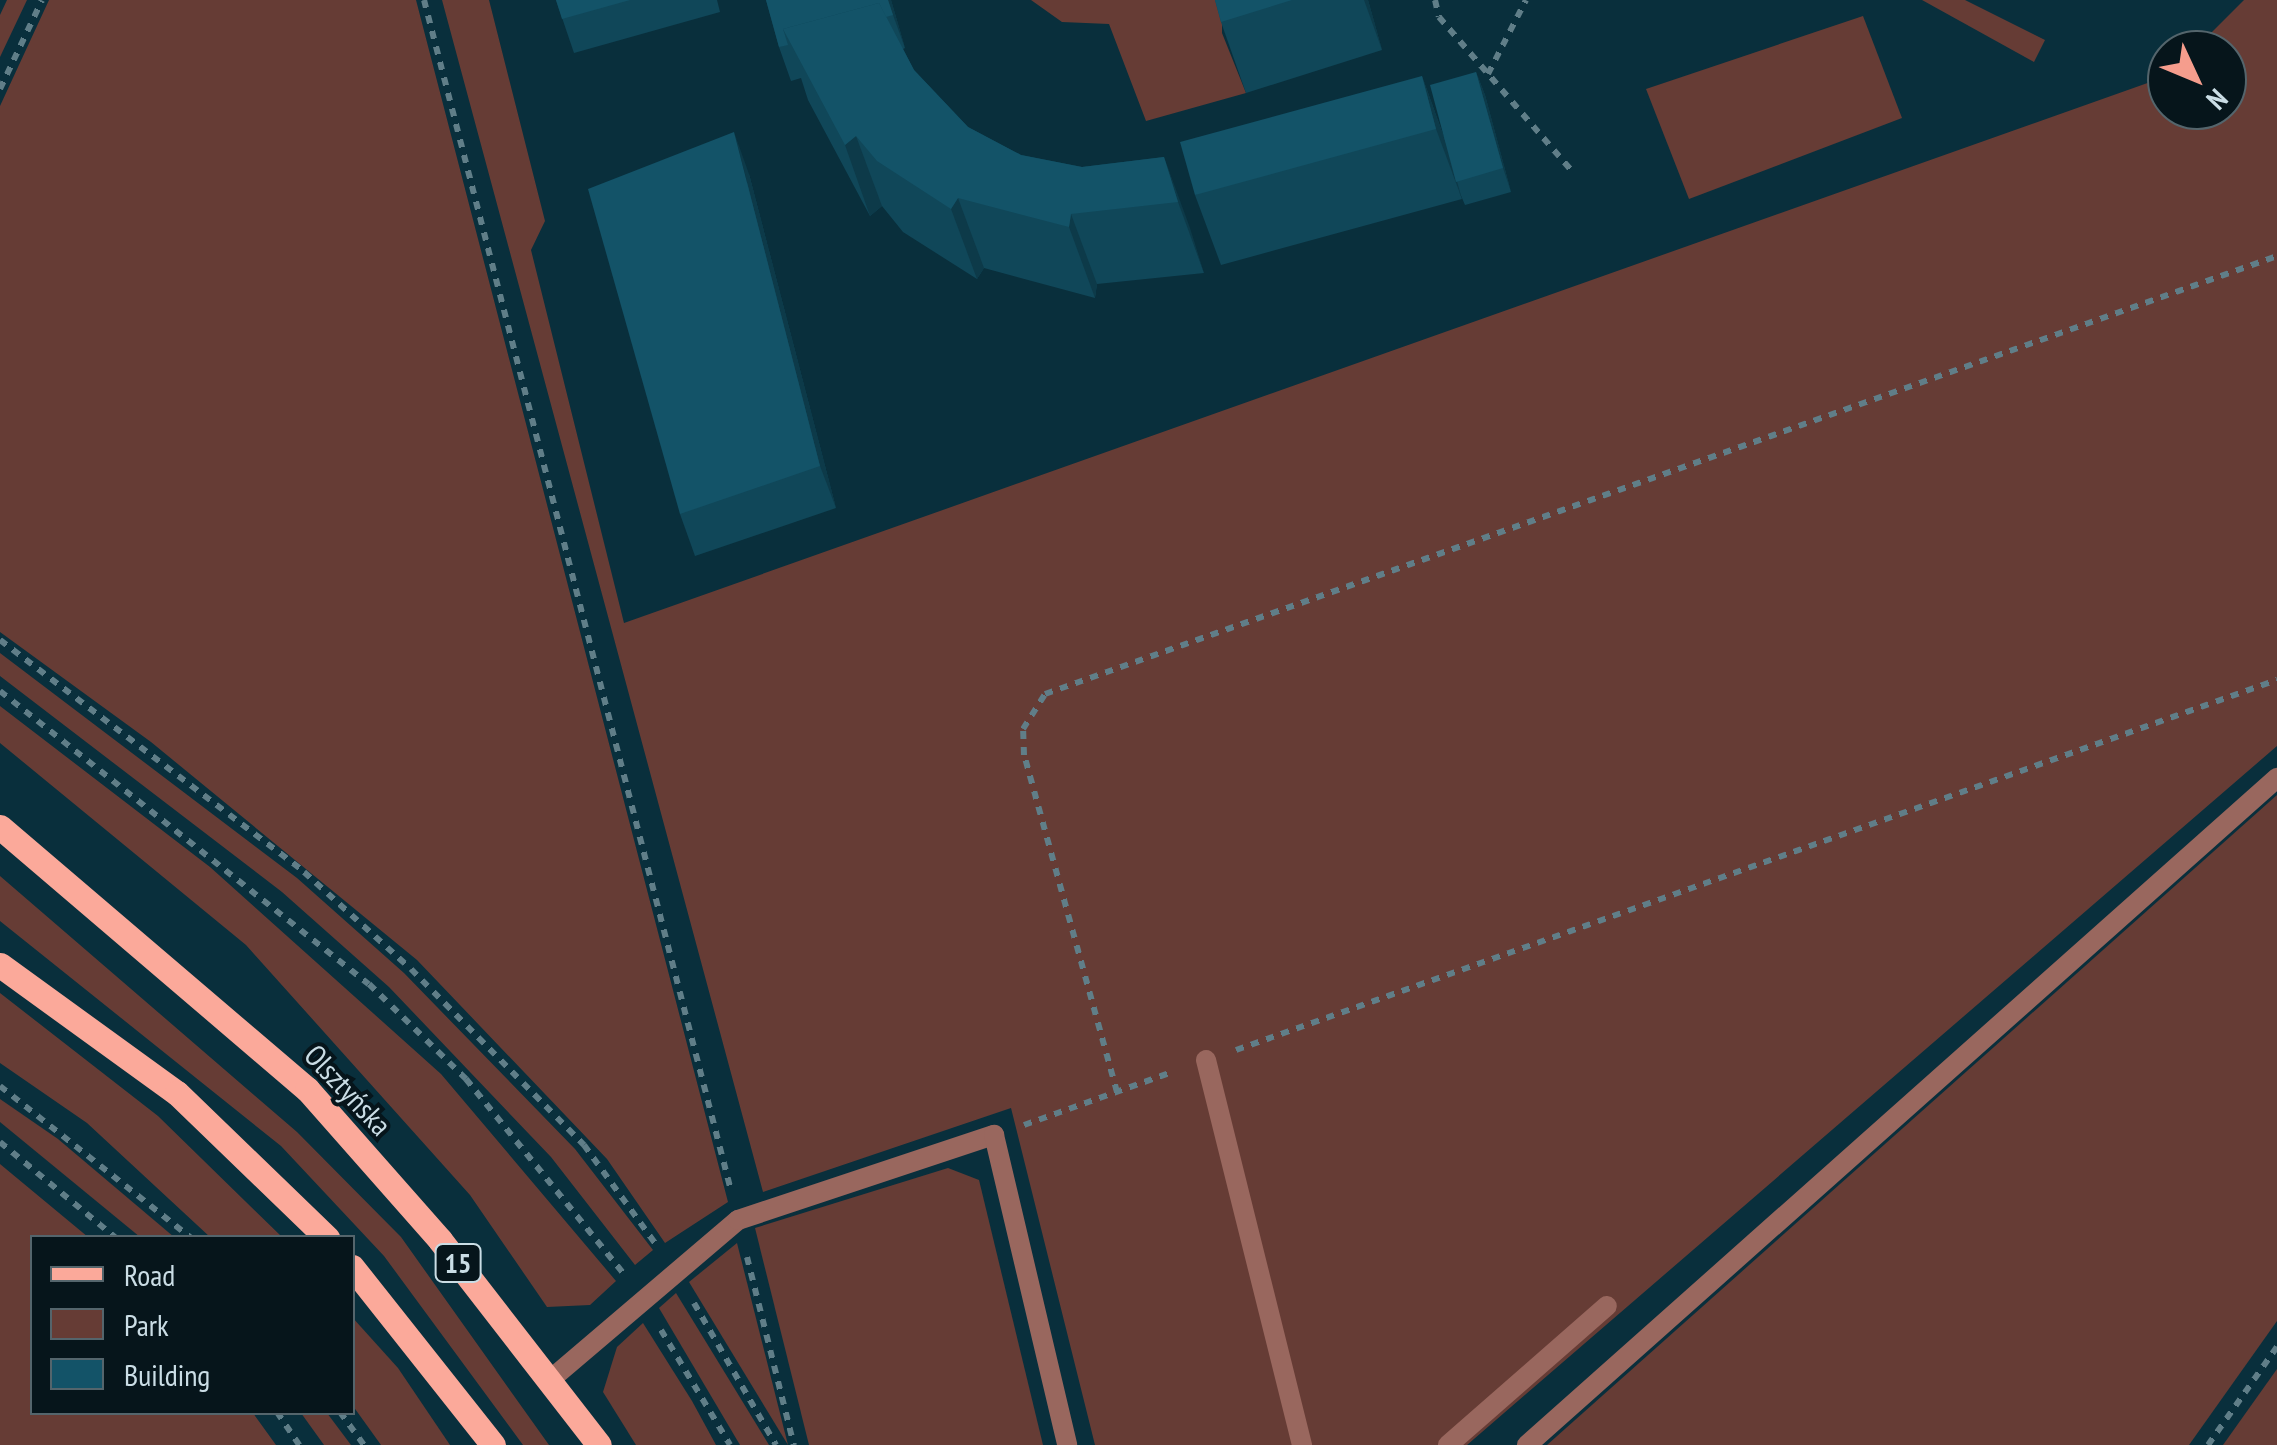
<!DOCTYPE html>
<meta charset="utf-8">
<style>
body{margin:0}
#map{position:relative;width:2277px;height:1445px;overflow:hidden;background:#092f3c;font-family:"PT Sans Narrow",sans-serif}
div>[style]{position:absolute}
.green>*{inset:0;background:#663c35}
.path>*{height:6px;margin-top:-3px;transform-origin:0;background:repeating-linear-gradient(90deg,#607e88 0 8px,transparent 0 16px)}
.lane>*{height:20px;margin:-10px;padding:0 10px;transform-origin:10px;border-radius:10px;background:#99675e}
.street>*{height:20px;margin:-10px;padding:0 10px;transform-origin:10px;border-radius:10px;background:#99675e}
.primary>*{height:25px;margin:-12.5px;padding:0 12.5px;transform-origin:12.5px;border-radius:12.5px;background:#fba99a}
.wall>*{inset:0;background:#104759}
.shaded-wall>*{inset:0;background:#0d3a49}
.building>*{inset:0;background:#135368}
span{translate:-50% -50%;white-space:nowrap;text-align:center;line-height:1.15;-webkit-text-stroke:8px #06151b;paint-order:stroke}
.shield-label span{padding:2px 8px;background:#06151b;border:2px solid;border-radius:8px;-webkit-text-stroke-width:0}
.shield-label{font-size:28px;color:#cadde5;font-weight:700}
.street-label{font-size:30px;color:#cadde5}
.legend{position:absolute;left:30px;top:1235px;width:325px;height:180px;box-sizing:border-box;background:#06151b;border:2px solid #54656c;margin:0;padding:12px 18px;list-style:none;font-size:30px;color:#cadde5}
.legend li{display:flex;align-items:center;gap:20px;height:50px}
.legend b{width:50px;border:2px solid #54656c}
.north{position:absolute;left:2147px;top:30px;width:100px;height:100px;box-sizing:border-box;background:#06151b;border:2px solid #54656c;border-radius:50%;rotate:134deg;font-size:28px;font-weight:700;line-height:40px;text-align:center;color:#cadde5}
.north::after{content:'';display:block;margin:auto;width:35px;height:45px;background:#f59d8d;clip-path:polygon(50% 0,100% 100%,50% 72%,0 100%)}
</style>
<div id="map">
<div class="green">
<div style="clip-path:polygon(7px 0,27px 0,0 57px,0 15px)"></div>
<div style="clip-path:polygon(49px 0,416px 0,728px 1202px,665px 1243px,607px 1159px,417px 960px,151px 742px,0 632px,0 106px)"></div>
<div style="clip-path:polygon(442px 0,489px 0,545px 221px,531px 250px,624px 623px,2156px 80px,2167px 77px,2167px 110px,2227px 110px,2227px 50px,2194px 50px,2244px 0,2277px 0,2277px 746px,1467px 1445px,1095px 1445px,1011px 1108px,763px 1192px)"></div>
<div style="clip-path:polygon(1031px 0,1222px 0,1222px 33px,1246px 93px,1146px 121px,1109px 24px,1062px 22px)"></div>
<div style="clip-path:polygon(1922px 0,1965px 0,2045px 40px,2034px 62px)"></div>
<div style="clip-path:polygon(1863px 16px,1902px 118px,1689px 199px,1646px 89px)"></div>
<div style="clip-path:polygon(0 653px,297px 878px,404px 973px,575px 1149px,653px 1250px,635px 1265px,551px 1157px,389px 987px,282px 892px,0 676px)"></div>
<div style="clip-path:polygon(0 706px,210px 867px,441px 1074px,616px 1281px,590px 1305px,547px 1307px,470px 1195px,246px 945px,0 743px)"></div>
<div style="clip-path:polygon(2277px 795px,2277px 1321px,2189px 1445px,1547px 1445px)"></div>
<div style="clip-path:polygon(0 876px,297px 1132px,401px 1237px,549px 1445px,523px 1445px,384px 1256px,281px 1146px,0 921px)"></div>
<div style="clip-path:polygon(0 993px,158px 1116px,282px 1237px,210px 1237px,87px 1123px,0 1063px)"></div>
<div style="clip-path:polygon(0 1099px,58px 1139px,174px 1237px,140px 1237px,0 1122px)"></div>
<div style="clip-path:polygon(0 1164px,88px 1237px,32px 1238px,32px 1412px,253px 1413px,276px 1445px,0 1445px)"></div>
<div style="clip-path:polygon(948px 1168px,979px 1180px,1043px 1445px,809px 1445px,755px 1228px)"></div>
<div style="clip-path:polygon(737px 1243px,788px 1445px,689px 1282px)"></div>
<div style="clip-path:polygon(676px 1293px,725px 1373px,769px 1445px,740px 1445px,659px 1308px)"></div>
<div style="clip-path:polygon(352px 1317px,398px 1368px,450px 1445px,381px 1445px,353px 1406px)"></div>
<div style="clip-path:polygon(643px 1323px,692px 1401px,716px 1445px,636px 1445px,603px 1392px,617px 1347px)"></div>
<div style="clip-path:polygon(2277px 1369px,2277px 1445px,2223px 1445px)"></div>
<div style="clip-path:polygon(301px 1413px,327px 1413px,351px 1445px,324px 1445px)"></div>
</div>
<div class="path">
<div style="left:424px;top:0;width:1226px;rotate:75.54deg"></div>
<div style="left:1435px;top:0;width:17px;rotate:77deg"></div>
<div style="left:1439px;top:17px;width:205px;rotate:49.2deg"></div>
<div style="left:1488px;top:74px;width:83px;rotate:-62.8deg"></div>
<div style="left:0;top:89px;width:98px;rotate:-64.7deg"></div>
<div style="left:0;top:640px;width:382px;rotate:37.3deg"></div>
<div style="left:304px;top:872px;width:144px;rotate:42.2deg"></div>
<div style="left:411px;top:969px;width:247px;rotate:45.5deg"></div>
<div style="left:584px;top:1145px;width:125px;rotate:54.1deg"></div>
<div style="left:0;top:691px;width:471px;rotate:38.5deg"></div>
<div style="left:369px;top:984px;width:136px;rotate:44.4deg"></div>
<div style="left:466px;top:1079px;width:251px;rotate:51deg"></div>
<div style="left:1236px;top:1050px;width:1105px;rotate:-19.57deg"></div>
<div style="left:0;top:1086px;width:244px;rotate:38.5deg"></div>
<div style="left:1117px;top:1092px;width:350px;rotate:-105.4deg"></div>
<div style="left:1024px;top:755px;width:26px;rotate:-92deg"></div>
<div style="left:1023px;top:729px;width:41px;rotate:-57.8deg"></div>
<div style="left:1045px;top:694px;width:1308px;rotate:-19.57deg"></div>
<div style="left:1024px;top:1125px;width:157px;rotate:-19.7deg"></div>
<div style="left:0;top:1142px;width:151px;rotate:39.6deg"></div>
<div style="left:747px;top:1257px;width:194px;rotate:76deg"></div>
<div style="left:694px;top:1303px;width:164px;rotate:60deg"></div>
<div style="left:661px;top:1330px;width:134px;rotate:59deg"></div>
<div style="left:277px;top:1412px;width:40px;rotate:56deg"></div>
<div style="left:340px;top:1412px;width:41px;rotate:54deg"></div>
<div style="left:2208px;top:1445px;width:120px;rotate:-54.9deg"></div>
</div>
<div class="lane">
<div style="left:1206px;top:1060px;width:397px;rotate:76deg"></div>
<div style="left:1448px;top:1445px;width:211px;rotate:-41.2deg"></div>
</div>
<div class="street">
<div style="left:550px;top:1380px;width:247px;rotate:-40.4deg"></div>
<div style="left:738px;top:1220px;width:270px;rotate:-18.4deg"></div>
<div style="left:994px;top:1135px;width:318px;rotate:76.7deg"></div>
<div style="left:1527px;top:1445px;width:1004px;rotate:-41.65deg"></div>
</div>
<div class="primary">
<div style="left:0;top:827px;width:404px;rotate:40.5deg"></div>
<div style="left:307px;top:1089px;width:201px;rotate:48.6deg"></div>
<div style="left:440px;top:1240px;width:259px;rotate:52.2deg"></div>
<div style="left:0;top:965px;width:218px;rotate:35.9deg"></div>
<div style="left:177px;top:1093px;width:209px;rotate:44deg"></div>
<div style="left:352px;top:1267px;width:227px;rotate:51.6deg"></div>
</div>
<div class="wall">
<div style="clip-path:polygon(556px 0,717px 0,720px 12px,574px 53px)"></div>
<div style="clip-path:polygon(766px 0,891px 0,905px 48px,903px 49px,914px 70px,968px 127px,1021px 155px,1082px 167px,1164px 157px,1204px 273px,1097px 284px,1095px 298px,984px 268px,977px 279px,903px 232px,882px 206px,870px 216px,808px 100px,801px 78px,791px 81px,779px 47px)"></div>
<div style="clip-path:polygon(1215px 0,1368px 0,1382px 50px,1246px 93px,1221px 22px)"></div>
<div style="clip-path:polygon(1476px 72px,1485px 95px,1511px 192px,1465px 205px,1459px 191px,1462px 199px,1221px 265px,1195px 195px,1422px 76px,1444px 137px)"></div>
<div style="clip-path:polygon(749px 174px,836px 508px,695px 556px,680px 514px)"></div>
</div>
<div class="shaded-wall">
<div style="clip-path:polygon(888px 0,891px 0,905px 48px,893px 15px)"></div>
<div style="clip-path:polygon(1364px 0,1368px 0,1382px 50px)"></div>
<div style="clip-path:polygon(1476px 72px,1485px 95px,1511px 192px,1503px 168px)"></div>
<div style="clip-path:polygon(1422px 76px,1447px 146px,1462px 199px,1436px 129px)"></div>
<div style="clip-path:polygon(734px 132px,749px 174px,836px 508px,820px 466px)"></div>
<div style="clip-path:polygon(856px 136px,882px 206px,870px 216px,845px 145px)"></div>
<div style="clip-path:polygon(1164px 157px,1190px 228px,1204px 273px,1178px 202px)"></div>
<div style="clip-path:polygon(958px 198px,984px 268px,977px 279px,951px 209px)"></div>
<div style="clip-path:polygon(1071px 214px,1097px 284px,1095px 298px,1069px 227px)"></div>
</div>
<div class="building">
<div style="clip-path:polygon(556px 0,630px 0,562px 19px)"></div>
<div style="clip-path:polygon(766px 0,888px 0,893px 15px,886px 17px,879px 3px,783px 29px,788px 45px,779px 47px)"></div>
<div style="clip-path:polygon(1215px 0,1292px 0,1221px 22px)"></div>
<div style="clip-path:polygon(879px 3px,914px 70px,968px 127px,1021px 155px,1082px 167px,1164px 157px,1178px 202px,1071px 214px,1069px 227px,958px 198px,951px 209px,877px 161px,856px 136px,845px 145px,783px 29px)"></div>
<div style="clip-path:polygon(1476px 72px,1503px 168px,1456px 182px,1430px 85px)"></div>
<div style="clip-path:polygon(1422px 76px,1436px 129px,1195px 195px,1180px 142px)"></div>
<div style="clip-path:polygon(734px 132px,820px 466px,680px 514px,588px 189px)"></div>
</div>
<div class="shield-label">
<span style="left:458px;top:1263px">15</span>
</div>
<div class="street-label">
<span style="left:348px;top:1090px;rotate:47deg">Olsztyńska</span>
</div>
<ul class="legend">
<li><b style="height:12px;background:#fba99a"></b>Road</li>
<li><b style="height:28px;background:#663c35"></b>Park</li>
<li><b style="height:28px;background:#135368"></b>Building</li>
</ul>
<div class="north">N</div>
</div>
